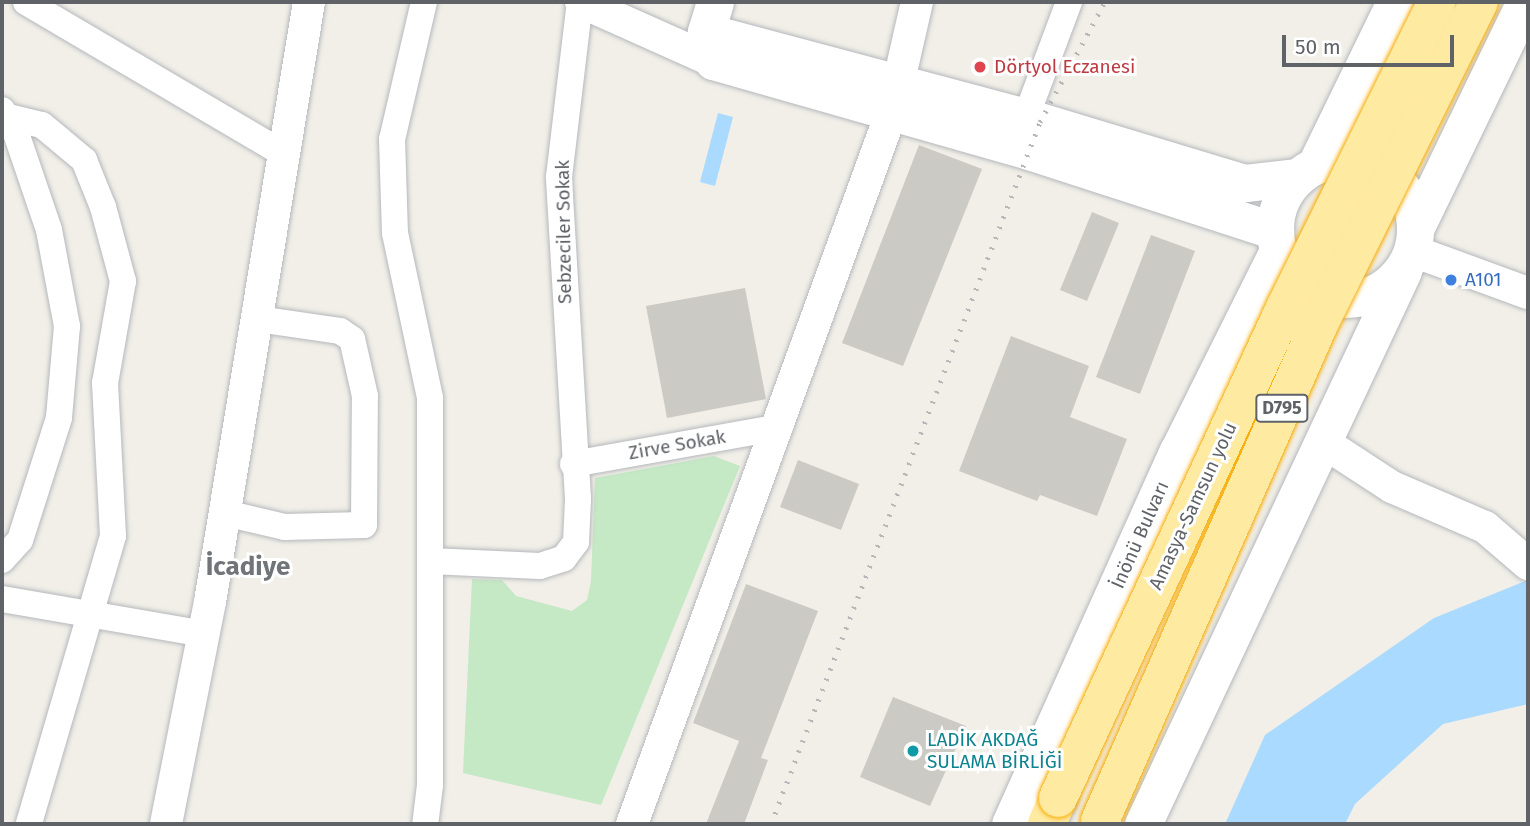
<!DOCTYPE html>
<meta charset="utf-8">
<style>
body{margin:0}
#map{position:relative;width:1530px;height:826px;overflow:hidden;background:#f1efe8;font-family:"Fira Sans",sans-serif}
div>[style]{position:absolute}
.green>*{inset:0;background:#c5e8c5}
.water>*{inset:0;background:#aadaff}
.building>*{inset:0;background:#cccac5}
.roads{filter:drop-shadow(0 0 2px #b5b8bc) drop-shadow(0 0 2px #b5b8bc)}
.minor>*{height:26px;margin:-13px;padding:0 13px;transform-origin:13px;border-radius:13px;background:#fff}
.tertiary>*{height:32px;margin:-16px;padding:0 16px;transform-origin:16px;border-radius:16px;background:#fff}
.secondary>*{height:37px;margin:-18.5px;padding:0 18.5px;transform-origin:18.5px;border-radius:18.5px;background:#fff}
.secondary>.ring{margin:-18.5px;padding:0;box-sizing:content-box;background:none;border:37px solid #fff;border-radius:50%}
.trunk>*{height:38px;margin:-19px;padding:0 19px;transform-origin:19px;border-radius:19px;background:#feeaa1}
.rail>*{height:5px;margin-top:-2.5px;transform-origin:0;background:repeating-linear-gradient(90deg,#b6b7b8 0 2px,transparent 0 11px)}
.bridges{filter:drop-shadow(0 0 2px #f9ab00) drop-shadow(0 0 2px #f9ab00)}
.trunk-bridge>*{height:38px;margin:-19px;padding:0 19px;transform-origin:19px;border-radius:19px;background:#feeaa1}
.dots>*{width:19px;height:19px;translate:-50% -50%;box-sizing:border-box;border:4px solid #fff;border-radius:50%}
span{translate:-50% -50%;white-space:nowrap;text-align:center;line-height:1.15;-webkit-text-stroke:6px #fff;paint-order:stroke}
.shield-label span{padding:2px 5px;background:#fff;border:2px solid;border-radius:5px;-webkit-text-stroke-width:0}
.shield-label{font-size:18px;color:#5f6368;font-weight:700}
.health-label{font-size:19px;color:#be3a42}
.left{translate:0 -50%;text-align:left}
.street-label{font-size:19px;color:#5f6368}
.shop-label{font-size:19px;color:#366cbe}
.culture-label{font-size:19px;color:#0d838f}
.district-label{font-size:26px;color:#70757a;font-weight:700}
.frame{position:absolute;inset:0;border:4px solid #5f6368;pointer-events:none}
.scale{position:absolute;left:1282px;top:35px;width:172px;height:32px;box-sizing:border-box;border:4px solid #5f6368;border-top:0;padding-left:9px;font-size:21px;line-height:24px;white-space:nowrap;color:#5f6368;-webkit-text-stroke:5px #fff;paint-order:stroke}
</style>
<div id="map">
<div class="green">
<div style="clip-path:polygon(714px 456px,740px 466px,601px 805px,463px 773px,472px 579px,502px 580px,516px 596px,572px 611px,587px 600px,591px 581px,595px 478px)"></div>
</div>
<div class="water">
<div style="clip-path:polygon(718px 113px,733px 117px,715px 186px,700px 182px)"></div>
<div style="clip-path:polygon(1528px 580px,1528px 704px,1443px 724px,1355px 804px,1345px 824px,1225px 824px,1265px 735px,1434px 618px)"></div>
</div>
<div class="building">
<div style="clip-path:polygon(919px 145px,982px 169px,903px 366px,842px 343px)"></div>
<div style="clip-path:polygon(1092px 212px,1119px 223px,1087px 301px,1060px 290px)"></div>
<div style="clip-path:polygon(1151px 235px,1195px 251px,1140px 394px,1096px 377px)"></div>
<div style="clip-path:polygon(745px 288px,766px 399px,667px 418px,646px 306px)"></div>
<div style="clip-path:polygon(1011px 336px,1089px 366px,1070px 417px,1127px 439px,1097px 516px,1040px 495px,1037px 501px,959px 471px)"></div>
<div style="clip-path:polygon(798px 460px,859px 484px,841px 530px,780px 507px)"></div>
<div style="clip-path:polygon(746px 584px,818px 611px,761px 758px,768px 760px,744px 824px,706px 824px,739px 741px,693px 723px)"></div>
<div style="clip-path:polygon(893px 697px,966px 726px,930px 806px,860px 777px)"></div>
</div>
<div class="roads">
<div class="minor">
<div style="left:26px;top:2px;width:302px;rotate:30.5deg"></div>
<div style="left:424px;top:2px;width:141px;rotate:103.1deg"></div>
<div style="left:392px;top:139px;width:94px;rotate:88.2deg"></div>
<div style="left:395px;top:233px;width:169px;rotate:78deg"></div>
<div style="left:430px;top:398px;width:387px;rotate:90deg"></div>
<div style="left:430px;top:785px;width:39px;rotate:97deg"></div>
<div style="left:2px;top:110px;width:27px;rotate:59deg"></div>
<div style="left:16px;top:133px;width:102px;rotate:71.2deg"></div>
<div style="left:49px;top:230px;width:98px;rotate:79.4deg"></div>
<div style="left:67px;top:326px;width:92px;rotate:95deg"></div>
<div style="left:59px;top:418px;width:128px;rotate:107.7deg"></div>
<div style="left:20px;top:540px;width:27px;rotate:132deg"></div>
<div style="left:5px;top:116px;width:38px;rotate:14deg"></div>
<div style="left:42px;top:125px;width:55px;rotate:39.8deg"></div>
<div style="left:84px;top:160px;width:51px;rotate:68deg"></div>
<div style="left:103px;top:207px;width:77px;rotate:74.9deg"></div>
<div style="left:123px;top:281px;width:104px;rotate:100deg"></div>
<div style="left:105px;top:383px;width:153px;rotate:87deg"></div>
<div style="left:113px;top:536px;width:300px;rotate:106.3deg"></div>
<div style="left:1026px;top:117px;width:123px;rotate:-69.5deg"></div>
<div style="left:573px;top:464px;width:210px;rotate:-10.1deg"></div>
<div style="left:225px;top:513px;width:62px;rotate:13.1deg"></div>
<div style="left:285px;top:527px;width:79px;rotate:-1.5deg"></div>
<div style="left:364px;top:525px;width:129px;rotate:-89.6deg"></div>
<div style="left:365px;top:396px;width:58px;rotate:-102.8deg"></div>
<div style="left:352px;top:339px;width:14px;rotate:-146deg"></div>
<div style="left:340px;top:331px;width:83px;rotate:-171.7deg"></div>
<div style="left:430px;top:561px;width:110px;rotate:2.6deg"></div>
<div style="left:540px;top:566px;width:25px;rotate:-18deg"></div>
<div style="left:564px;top:558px;width:20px;rotate:-53deg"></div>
<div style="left:576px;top:542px;width:43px;rotate:-87.3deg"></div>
<div style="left:578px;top:499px;width:323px;rotate:-93.4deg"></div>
<div style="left:559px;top:177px;width:176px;rotate:-83.2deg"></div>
<div style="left:2px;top:599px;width:205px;rotate:9.8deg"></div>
</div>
<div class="tertiary">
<div style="left:581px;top:2px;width:145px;rotate:24.1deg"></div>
<div style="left:1413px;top:251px;width:122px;rotate:20.1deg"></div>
<div style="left:1323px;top:442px;width:82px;rotate:33.1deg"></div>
<div style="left:1392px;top:487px;width:101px;rotate:23.3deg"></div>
<div style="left:1485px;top:527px;width:57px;rotate:40.7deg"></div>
<div style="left:166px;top:824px;width:226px;rotate:-78.8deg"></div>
<div style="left:210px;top:602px;width:608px;rotate:-80.63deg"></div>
<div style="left:632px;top:824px;width:759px;rotate:-69.97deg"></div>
<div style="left:892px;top:111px;width:112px;rotate:-77.1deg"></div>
</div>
<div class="secondary">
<div style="left:715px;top:2px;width:31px;rotate:107deg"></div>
<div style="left:706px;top:32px;width:30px;rotate:76deg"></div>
<div style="left:713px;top:61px;width:329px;rotate:15.9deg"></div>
<div style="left:1029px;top:151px;width:259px;rotate:18deg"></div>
<div style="left:706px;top:32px;width:331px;rotate:14.9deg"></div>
<div style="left:1026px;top:117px;width:229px;rotate:16.8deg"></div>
<div style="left:1245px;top:183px;width:53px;rotate:-6.5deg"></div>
<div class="ring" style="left:1275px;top:159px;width:103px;height:103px"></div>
<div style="left:1315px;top:166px;width:182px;rotate:-64deg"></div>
<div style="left:1416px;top:227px;width:250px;rotate:-64.2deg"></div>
<div style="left:1010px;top:824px;width:409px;rotate:-65.8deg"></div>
<div style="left:1178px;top:451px;width:225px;rotate:-63.5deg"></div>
<div style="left:1143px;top:824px;width:611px;rotate:-64.82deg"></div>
</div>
<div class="trunk">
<div style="left:1047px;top:824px;width:28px;rotate:-67deg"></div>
</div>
</div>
<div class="rail">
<div style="left:771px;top:824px;width:752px;rotate:-69.03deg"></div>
<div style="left:1040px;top:122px;width:136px;rotate:-61.6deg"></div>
</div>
<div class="bridges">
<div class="trunk-bridge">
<div style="left:1058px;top:798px;width:540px;rotate:-65.14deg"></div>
<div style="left:1285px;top:308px;width:342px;rotate:-63.6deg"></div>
<div style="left:1100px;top:821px;width:543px;rotate:-66.22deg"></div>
<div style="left:1319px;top:324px;width:360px;rotate:-63.6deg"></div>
</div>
</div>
<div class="dots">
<div style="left:980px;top:67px;background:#e0444e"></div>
<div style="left:1451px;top:280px;background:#3f7fe0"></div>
<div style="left:913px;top:751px;background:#0f9aa8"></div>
</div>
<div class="shield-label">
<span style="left:1282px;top:408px">D795</span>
</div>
<div class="health-label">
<span class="left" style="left:994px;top:67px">Dörtyol Eczanesi</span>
</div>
<div class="street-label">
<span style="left:564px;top:232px;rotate:-91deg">Sebzeciler Sokak</span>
<span style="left:677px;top:445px;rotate:-10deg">Zirve Sokak</span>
<span style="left:1193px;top:506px;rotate:-65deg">Amasya-Samsun yolu</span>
<span style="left:1140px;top:535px;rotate:-66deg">İnönü Bulvarı</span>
</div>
<div class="shop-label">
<span class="left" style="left:1465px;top:280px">A101</span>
</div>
<div class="culture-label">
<span class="left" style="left:927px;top:751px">LADİK AKDAĞ<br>SULAMA BİRLİĞİ</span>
</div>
<div class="district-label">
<span style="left:248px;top:567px">İcadiye</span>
</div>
<div class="frame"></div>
<div class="scale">50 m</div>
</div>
